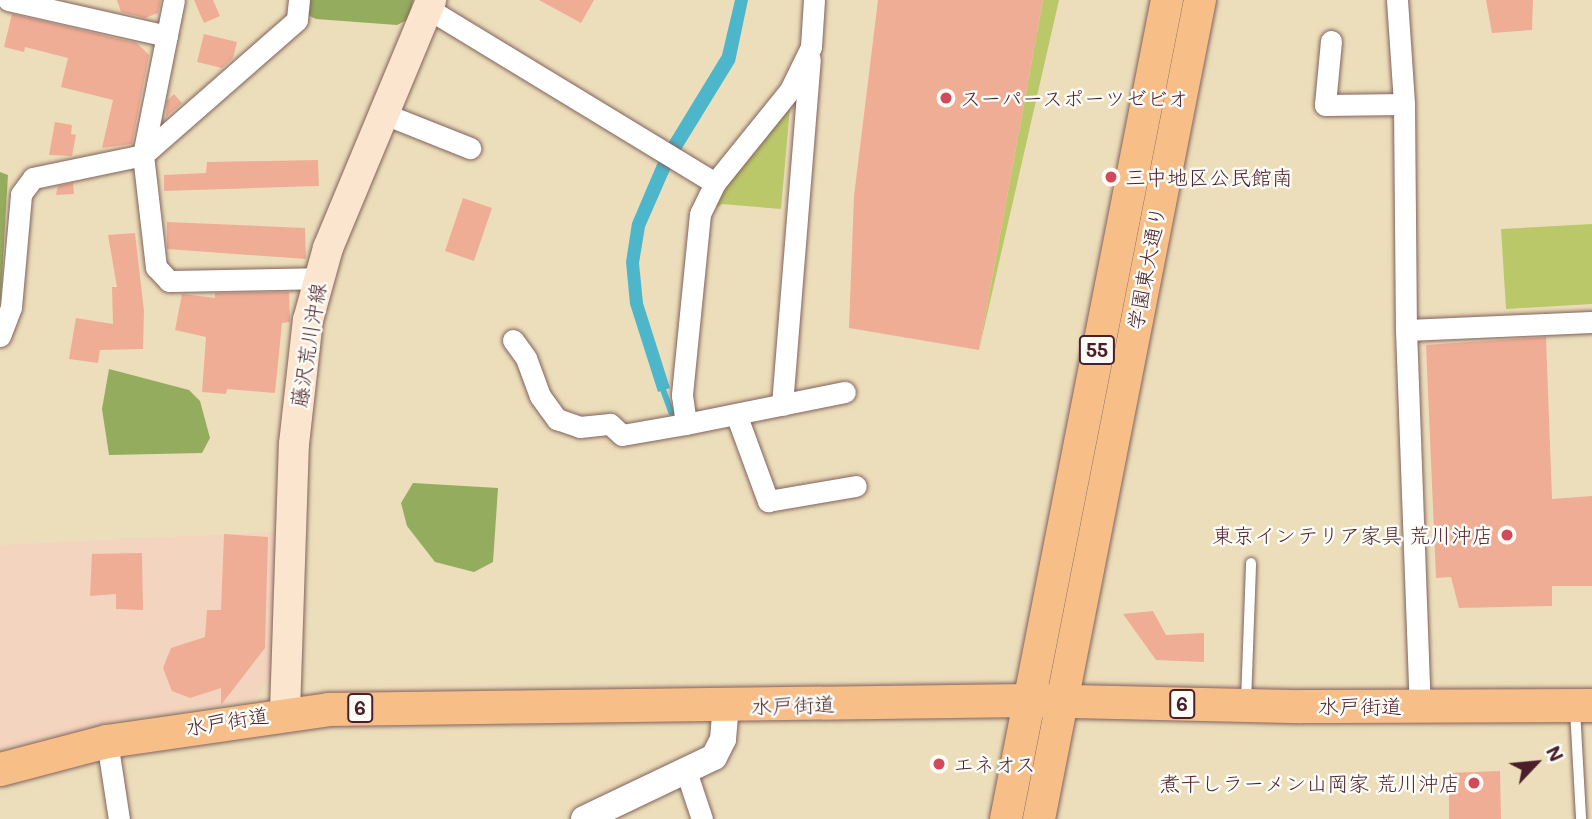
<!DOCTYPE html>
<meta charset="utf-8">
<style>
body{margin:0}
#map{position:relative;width:1592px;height:819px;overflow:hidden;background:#ecdebb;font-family:Mali,"Klee One",sans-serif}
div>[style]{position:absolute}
.built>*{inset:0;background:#f3d4bf}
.green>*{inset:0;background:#bbc86a}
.forest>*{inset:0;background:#94ac5e}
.water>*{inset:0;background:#4db6ca}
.stream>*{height:6px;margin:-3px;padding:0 3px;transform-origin:3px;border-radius:3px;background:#4db6ca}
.building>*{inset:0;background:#f0ad96}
.roads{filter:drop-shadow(0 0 2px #83625d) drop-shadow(0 0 2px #83625d)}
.service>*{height:10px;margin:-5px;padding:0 5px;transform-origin:5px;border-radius:5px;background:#fff}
.minor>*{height:21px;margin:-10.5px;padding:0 10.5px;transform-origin:10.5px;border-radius:10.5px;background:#fff}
.tertiary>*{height:26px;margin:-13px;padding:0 13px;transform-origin:13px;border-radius:13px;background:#fff}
.secondary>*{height:30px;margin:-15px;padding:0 15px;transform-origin:15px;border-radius:15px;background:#fce5cf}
.primary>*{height:32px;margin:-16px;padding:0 16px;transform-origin:16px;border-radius:16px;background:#f7be88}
.trunk>*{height:33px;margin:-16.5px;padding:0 16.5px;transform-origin:16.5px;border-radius:16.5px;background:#f7be88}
.dots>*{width:19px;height:19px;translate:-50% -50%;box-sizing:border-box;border:4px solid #fdfcf7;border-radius:50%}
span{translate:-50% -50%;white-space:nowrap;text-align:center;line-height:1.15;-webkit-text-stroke:5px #fdfcf7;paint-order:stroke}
.shield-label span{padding:2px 5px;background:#fdfcf7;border:2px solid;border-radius:5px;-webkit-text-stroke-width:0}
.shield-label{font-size:19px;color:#4a1f2b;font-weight:700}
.poi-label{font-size:21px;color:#4a1f2b}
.left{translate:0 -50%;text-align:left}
.right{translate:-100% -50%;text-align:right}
.street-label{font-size:21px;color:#4a1f2b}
.north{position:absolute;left:1501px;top:728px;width:70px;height:70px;-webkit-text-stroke:5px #fdfcf7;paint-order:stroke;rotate:64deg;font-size:19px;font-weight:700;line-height:28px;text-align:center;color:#4a1f2b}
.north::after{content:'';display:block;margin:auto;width:24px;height:32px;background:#4a1f2b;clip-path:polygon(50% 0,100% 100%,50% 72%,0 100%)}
</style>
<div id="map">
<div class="built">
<div style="clip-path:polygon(276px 532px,271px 676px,255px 700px,111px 722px,0 749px,0 545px)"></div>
</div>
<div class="green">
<div style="clip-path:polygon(1043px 0,1059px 0,979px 350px)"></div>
<div style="clip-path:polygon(791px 96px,781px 209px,722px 204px,706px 214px,720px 186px)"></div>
<div style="clip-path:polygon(1592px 224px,1592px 304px,1506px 309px,1501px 229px)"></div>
</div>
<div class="forest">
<div style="clip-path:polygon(306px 0,413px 0,409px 19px,397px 25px,316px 19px,305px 14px)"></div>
<div style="clip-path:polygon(0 172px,8px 175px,0 311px)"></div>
<div style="clip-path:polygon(109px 369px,189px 390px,200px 401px,210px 438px,202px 453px,109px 455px,102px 409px)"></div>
<div style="clip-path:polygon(413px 483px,498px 488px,493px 562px,474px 572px,435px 562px,407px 526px,401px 503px)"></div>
</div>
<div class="water">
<div style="clip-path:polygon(735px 0,748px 0,735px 62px,673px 163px,645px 227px,639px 263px,643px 303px,670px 388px,658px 392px,630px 304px,626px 262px,632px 223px,661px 155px,722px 55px)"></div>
</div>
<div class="stream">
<div style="left:661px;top:384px;width:30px;rotate:70deg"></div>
</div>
<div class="building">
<div style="clip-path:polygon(117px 0,161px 0,158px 13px,145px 18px,121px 12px)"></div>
<div style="clip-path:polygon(194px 0,213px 0,220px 16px,204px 23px)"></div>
<div style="clip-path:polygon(539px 0,594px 0,581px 23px)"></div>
<div style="clip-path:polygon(878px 0,1043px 0,979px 350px,849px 328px,854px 196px)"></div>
<div style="clip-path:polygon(1486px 0,1533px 0,1532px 30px,1492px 33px)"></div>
<div style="clip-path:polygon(12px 14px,137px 43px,149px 55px,132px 144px,102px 148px,113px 100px,61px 87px,68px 58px,25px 47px,24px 52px,4px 47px)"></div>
<div style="clip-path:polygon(204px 34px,237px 42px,233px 58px,222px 68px,197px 62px)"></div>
<div style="clip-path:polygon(174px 94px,182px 103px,166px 117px,167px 101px)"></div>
<div style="clip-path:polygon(55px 122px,72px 125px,71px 134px,76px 135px,72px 156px,49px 155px)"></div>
<div style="clip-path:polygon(318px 160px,319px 186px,164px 191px,164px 175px,206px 173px,207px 162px)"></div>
<div style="clip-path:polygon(73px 183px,74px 194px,56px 195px,58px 186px)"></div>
<div style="clip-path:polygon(463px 198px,492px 208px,474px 261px,445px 251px)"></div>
<div style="clip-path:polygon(167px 222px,305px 228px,306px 259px,167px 249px)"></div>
<div style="clip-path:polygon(135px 233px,144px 311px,143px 349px,100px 350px,98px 363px,69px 359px,76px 318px,113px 324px,112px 287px,117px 287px,108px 235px)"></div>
<div style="clip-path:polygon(289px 292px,290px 322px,282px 323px,275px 393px,227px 389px,226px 394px,202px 392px,206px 337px,175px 330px,182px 294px,215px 298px,215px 293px)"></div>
<div style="clip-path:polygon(1546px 337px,1552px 499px,1592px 496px,1592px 586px,1552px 586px,1552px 606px,1459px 608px,1451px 577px,1436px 578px,1426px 345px)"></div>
<div style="clip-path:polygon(224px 534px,268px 537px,265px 648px,221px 705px,221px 688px,190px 698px,172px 691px,163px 668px,171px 648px,205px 637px,207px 610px,221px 610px)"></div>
<div style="clip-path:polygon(142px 553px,143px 610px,116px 609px,116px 594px,90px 596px,92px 554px)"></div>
<div style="clip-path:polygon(1153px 611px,1166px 635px,1204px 633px,1204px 662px,1156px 660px,1123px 614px)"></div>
<div style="clip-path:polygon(1500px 771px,1501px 819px,1449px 819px,1449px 773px)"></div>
</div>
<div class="roads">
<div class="service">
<div style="left:1246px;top:702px;width:139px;rotate:-87.9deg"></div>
<div style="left:1575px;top:710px;width:109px;rotate:86.8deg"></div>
</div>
<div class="minor">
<div style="left:8px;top:0;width:163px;rotate:12.8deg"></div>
<div style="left:299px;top:0;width:20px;rotate:96deg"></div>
<div style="left:297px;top:20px;width:205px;rotate:138.8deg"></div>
<div style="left:143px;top:155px;width:113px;rotate:83.4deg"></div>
<div style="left:156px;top:267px;width:19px;rotate:47deg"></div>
<div style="left:169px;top:281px;width:150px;rotate:-1.1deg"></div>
<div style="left:814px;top:0;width:47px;rotate:93.7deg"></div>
<div style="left:811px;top:47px;width:48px;rotate:116deg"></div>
<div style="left:790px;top:90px;width:119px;rotate:128.9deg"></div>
<div style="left:715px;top:183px;width:34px;rotate:116deg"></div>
<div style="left:700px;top:214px;width:182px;rotate:95.7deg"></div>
<div style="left:682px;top:395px;width:29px;rotate:82deg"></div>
<div style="left:686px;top:424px;width:162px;rotate:-11.4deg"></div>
<div style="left:1397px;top:0;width:104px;rotate:86.1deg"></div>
<div style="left:1404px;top:104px;width:226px;rotate:89.5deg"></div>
<div style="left:1406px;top:330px;width:376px;rotate:87.9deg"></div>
<div style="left:427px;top:8px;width:337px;rotate:31.3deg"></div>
<div style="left:1331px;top:41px;width:64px;rotate:95.4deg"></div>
<div style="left:1325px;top:105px;width:79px;rotate:-0.7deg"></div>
<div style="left:382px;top:113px;width:95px;rotate:21.7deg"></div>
<div style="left:1406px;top:330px;width:186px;rotate:-2.5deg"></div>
<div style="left:0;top:336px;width:31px;rotate:-69deg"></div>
<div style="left:11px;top:307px;width:113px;rotate:-84.9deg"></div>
<div style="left:21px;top:194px;width:20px;rotate:-53deg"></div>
<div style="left:33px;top:178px;width:112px;rotate:-11.8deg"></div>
<div style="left:143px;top:155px;width:158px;rotate:-78.7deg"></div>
<div style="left:513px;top:340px;width:22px;rotate:54deg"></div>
<div style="left:526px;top:358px;width:40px;rotate:69.8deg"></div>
<div style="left:540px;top:396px;width:29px;rotate:54deg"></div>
<div style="left:557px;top:419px;width:24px;rotate:19deg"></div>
<div style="left:580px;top:427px;width:30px;rotate:-6deg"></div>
<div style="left:610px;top:424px;width:16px;rotate:43deg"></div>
<div style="left:622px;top:435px;width:65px;rotate:-9.8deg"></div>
<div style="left:782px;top:405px;width:347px;rotate:-85.4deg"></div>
<div style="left:736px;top:414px;width:93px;rotate:69.8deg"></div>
<div style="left:768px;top:501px;width:89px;rotate:-9.7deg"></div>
<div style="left:107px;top:741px;width:79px;rotate:81.3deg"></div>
<div style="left:686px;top:771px;width:51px;rotate:71.6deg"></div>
</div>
<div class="tertiary">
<div style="left:584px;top:819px;width:144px;rotate:-25.5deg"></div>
<div style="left:714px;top:757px;width:20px;rotate:-63deg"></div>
<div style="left:723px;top:739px;width:32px;rotate:-85deg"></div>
</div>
<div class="secondary">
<div style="left:285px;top:712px;width:268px;rotate:-88.1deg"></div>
<div style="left:294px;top:444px;width:125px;rotate:-83.6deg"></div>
<div style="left:308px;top:320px;width:75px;rotate:-74.5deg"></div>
<div style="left:328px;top:248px;width:269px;rotate:-67.4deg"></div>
</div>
<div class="primary">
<div style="left:1006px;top:819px;width:835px;rotate:-78.88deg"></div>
<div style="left:1039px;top:819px;width:835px;rotate:-78.88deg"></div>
</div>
<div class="trunk">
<div style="left:0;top:769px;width:111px;rotate:-14.7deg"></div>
<div style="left:107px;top:741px;width:223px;rotate:-8.2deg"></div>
<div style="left:328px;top:709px;width:700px;rotate:-0.74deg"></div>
<div style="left:1028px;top:700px;width:273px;rotate:1.3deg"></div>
<div style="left:1301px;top:706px;width:291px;rotate:-0.2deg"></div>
</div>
</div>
<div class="dots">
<div style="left:946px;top:98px;background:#d1495b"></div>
<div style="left:1111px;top:177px;background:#d1495b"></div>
<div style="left:1507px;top:535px;background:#d1495b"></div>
<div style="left:939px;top:764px;background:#d1495b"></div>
<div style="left:1474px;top:783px;background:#d1495b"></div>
</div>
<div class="shield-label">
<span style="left:1097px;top:350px">55</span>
<span style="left:1182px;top:704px">6</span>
<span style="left:360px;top:708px">6</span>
</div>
<div class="poi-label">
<span class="left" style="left:960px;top:98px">スーパースポーツゼビオ</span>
<span class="left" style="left:1125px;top:177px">三中地区公民館南</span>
<span class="right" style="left:1493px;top:535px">東京インテリア家具 荒川沖店</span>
<span class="left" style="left:953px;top:764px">エネオス</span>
<span class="right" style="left:1460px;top:783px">煮干しラーメン山岡家 荒川沖店</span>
</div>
<div class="street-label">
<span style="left:1146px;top:268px;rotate:-79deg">学園東大通り</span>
<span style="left:308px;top:345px;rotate:-81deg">藤沢荒川沖線</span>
<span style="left:793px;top:705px;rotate:-2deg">水戸街道</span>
<span style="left:1360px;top:706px">水戸街道</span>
<span style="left:227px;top:721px;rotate:-9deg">水戸街道</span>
</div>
<div class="north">N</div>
</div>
